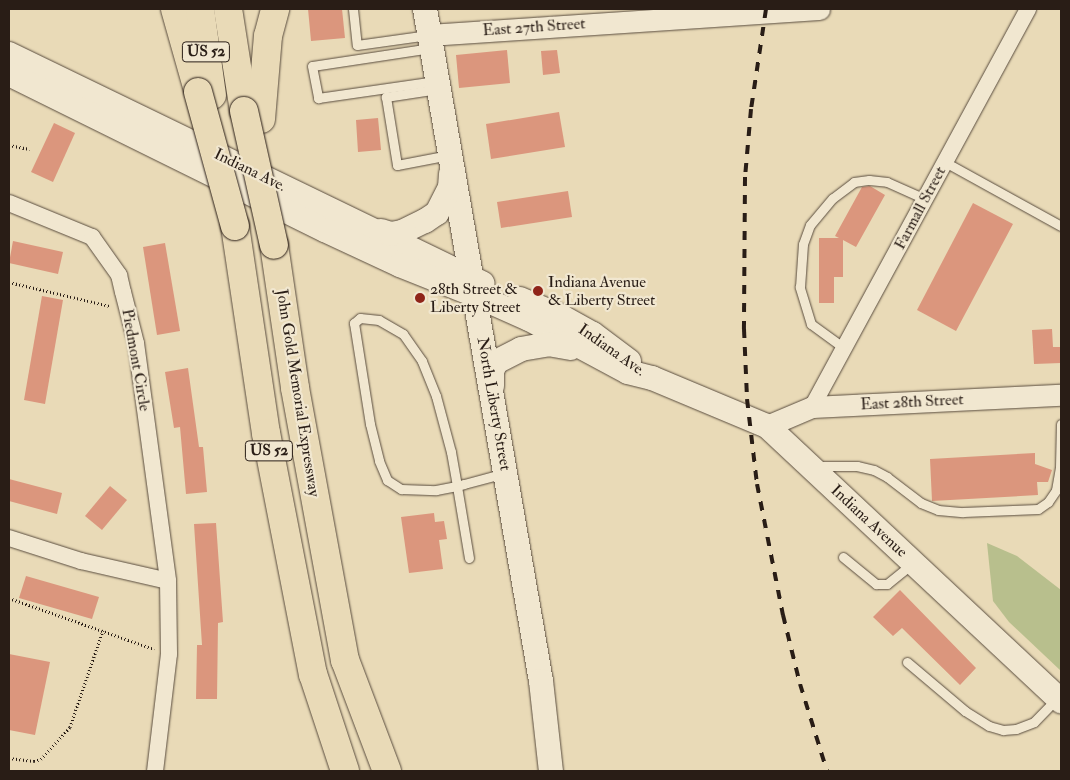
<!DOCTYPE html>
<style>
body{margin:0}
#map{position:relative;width:1070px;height:780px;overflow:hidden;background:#e9dab7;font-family:"IM FELL Double Pica",serif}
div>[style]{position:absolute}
.green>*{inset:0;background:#b8bf8d}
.building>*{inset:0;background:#db967d}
.path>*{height:3px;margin-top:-1.5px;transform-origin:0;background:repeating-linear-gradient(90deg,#291d16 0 1px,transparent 0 3.5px)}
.roads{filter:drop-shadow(0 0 1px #594c3e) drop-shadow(0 0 1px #594c3e)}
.service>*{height:9px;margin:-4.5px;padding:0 4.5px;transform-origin:4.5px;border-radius:4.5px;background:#f1e7d0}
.minor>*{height:16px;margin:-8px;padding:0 8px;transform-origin:8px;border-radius:8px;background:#f1e7d0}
.tertiary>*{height:21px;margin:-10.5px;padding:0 10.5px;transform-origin:10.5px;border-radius:10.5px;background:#f1e7d0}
.secondary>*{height:24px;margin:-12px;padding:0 12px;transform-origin:12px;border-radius:12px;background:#f1e7d0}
.motorway>*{height:28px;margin:-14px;padding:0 14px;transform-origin:14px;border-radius:14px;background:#e9dab7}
.rail>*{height:4px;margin-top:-2px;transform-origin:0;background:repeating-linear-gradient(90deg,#291d16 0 9px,transparent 0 18px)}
.bridges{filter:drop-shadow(0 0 1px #291d16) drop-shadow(0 0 1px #291d16)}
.motorway-bridge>*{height:28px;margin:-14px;padding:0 14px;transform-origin:14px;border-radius:14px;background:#e9dab7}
.dots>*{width:14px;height:14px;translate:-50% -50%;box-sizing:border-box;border:2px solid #f1e7d0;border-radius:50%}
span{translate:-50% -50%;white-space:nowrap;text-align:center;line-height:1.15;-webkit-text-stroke:4.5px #f1e7d0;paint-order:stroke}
.shield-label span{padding:1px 4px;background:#f1e7d0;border:1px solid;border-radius:4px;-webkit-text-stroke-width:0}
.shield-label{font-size:15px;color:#291d16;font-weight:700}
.street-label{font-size:16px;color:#291d16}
.poi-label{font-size:16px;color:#291d16}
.left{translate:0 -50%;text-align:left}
.frame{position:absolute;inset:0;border:10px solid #291d16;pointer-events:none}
</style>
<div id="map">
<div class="green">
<div style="clip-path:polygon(987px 543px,1017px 556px,1061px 590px,1061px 671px,1009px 622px,993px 601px)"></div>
</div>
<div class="building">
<div style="clip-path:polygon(308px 9px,342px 9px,345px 38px,311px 41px)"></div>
<div style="clip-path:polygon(507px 50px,510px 83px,459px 88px,456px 55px)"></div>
<div style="clip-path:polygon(557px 50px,560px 73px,543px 75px,541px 51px)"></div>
<div style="clip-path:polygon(559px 112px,565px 147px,491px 159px,486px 124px)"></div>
<div style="clip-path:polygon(378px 118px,381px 150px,358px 152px,356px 120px)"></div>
<div style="clip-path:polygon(54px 123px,75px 133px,53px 182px,31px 172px)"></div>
<div style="clip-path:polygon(870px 186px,885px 195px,856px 247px,843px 240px,843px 277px,834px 277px,834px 303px,819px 303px,819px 238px,839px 238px,835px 236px,862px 187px)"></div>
<div style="clip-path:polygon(568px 191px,572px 217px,501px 228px,497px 202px)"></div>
<div style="clip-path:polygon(973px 203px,1013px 224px,956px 331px,917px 310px)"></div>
<div style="clip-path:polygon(13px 241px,63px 252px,58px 274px,9px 263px)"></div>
<div style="clip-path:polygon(165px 243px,180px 331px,157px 335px,143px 247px)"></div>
<div style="clip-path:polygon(42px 296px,63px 300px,45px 404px,24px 400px)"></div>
<div style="clip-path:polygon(1052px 329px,1053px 347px,1061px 347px,1061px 363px,1034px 364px,1032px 330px)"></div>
<div style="clip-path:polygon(188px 368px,199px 447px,203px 447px,207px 492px,186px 494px,180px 427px,174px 428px,165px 372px)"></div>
<div style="clip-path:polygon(1035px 453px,1035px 464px,1052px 470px,1048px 482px,1037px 482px,1038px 495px,932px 501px,930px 459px)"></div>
<div style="clip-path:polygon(9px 479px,62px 493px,57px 514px,9px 501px)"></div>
<div style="clip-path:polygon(110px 486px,127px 500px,102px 530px,85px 516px)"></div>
<div style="clip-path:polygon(434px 513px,435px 522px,444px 521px,447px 539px,439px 540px,443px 569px,409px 573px,401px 517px)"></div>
<div style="clip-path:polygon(216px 523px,223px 622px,218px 623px,217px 699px,196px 699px,197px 645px,202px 645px,194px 524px)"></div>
<div style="clip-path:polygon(26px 576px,99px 597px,92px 619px,19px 598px)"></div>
<div style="clip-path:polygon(900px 590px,976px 668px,960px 685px,902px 628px,893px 636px,873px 617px)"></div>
<div style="clip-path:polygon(9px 654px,50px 662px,35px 735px,9px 730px)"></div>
</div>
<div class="path">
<div style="left:9px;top:145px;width:21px;rotate:11deg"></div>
<div style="left:9px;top:282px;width:104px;rotate:13.4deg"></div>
<div style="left:9px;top:598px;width:154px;rotate:19.4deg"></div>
<div style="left:9px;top:758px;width:25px;rotate:7deg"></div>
<div style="left:34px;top:761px;width:7px;rotate:-16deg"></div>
<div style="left:41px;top:759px;width:43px;rotate:-47.8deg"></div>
<div style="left:70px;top:727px;width:102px;rotate:-71.2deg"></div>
</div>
<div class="roads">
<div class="service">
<div style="left:353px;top:9px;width:36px;rotate:84deg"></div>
<div style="left:357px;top:45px;width:72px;rotate:-8deg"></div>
<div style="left:431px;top:48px;width:120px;rotate:171.4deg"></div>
<div style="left:312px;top:66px;width:33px;rotate:79deg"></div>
<div style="left:318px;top:98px;width:119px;rotate:-8.2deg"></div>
<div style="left:438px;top:89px;width:53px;rotate:171.3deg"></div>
<div style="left:386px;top:97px;width:69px;rotate:80.8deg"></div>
<div style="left:397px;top:165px;width:53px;rotate:-10.9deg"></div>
<div style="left:945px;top:162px;width:132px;rotate:28.9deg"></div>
<div style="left:844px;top:348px;width:41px;rotate:-144deg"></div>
<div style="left:811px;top:324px;width:39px;rotate:-107deg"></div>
<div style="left:800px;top:287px;width:43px;rotate:-86deg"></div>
<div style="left:803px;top:244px;width:20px;rotate:-70deg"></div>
<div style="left:810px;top:225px;width:35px;rotate:-50deg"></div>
<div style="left:833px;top:198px;width:26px;rotate:-37deg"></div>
<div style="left:854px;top:182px;width:15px;rotate:-8deg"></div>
<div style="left:869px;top:180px;width:18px;rotate:6deg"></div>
<div style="left:887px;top:182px;width:42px;rotate:24.1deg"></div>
<div style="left:816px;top:466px;width:41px"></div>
<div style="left:857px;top:466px;width:17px;rotate:13deg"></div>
<div style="left:874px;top:470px;width:15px;rotate:28deg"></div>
<div style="left:887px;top:477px;width:43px;rotate:37.4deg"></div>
<div style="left:921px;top:503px;width:18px;rotate:22deg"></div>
<div style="left:938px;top:510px;width:25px;rotate:5deg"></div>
<div style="left:963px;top:512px;width:75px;rotate:-2.3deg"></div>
<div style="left:1038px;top:509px;width:12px;rotate:-35deg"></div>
<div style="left:1048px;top:502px;width:14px;rotate:-56deg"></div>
<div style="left:1056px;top:490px;width:23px;rotate:-80deg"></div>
<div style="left:1060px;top:467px;width:43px;rotate:-88.7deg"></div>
<div style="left:843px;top:557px;width:43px;rotate:39.3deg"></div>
<div style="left:876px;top:584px;width:11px"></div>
<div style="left:887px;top:584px;width:33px;rotate:-39deg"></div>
<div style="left:469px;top:558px;width:73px;rotate:-99.5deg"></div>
<div style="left:457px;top:486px;width:35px;rotate:-100deg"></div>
<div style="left:451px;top:452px;width:58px;rotate:-105deg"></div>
<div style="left:436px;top:396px;width:38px;rotate:-112deg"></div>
<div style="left:422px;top:361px;width:33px;rotate:-125deg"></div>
<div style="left:403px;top:334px;width:28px;rotate:-150deg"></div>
<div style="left:379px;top:320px;width:19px;rotate:-174deg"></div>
<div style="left:360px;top:318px;width:8px;rotate:140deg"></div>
<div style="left:354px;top:323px;width:102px;rotate:81deg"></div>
<div style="left:370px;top:424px;width:38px;rotate:76deg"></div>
<div style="left:379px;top:461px;width:21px;rotate:67deg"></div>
<div style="left:387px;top:480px;width:17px;rotate:33deg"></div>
<div style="left:401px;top:489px;width:35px;rotate:2deg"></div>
<div style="left:436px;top:490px;width:21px;rotate:-11deg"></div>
<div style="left:457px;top:486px;width:7px;rotate:-16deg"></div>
<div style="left:464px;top:484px;width:42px;rotate:-15deg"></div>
<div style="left:907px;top:662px;width:76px;rotate:40.2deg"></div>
<div style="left:965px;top:711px;width:28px;rotate:32deg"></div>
<div style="left:989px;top:726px;width:15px;rotate:16deg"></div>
<div style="left:1003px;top:730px;width:13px;rotate:-4deg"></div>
<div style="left:1016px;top:729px;width:19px;rotate:-21deg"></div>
<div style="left:1034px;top:722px;width:33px;rotate:-46deg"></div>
</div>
<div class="minor">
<div style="left:9px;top:203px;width:90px;rotate:22.3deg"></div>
<div style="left:92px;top:237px;width:47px;rotate:54.6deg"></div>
<div style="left:119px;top:275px;width:17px;rotate:77deg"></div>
<div style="left:123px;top:292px;width:53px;rotate:75.7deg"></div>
<div style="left:136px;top:343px;width:240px;rotate:82.3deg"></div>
<div style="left:168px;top:581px;width:73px;rotate:89.2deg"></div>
<div style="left:169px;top:654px;width:118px;rotate:96.8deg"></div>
<div style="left:812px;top:407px;width:453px;rotate:-61.5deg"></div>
<div style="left:9px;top:538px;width:76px;rotate:17.7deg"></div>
<div style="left:81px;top:561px;width:89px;rotate:12.9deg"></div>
</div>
<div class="tertiary">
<div style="left:428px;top:35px;width:392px;rotate:-3.8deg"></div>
<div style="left:767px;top:426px;width:49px;rotate:-22.9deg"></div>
<div style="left:812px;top:407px;width:249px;rotate:-2.8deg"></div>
</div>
<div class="secondary">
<div style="left:425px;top:9px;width:682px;rotate:80.21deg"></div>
<div style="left:541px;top:681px;width:91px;rotate:83.7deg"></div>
<div style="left:9px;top:54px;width:526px;rotate:25.83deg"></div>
<div style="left:9px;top:74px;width:352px;rotate:26.3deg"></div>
<div style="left:325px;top:230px;width:83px;rotate:25deg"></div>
<div style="left:400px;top:265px;width:81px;rotate:21.8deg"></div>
<div style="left:475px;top:295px;width:59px;rotate:24deg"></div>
<div style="left:529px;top:319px;width:112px;rotate:28.2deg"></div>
<div style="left:628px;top:372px;width:25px;rotate:14deg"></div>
<div style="left:652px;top:378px;width:125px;rotate:22.7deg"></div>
<div style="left:767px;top:426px;width:403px;rotate:43.1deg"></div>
<div style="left:381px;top:231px;width:10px;rotate:17deg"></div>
<div style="left:391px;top:234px;width:11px;rotate:-10deg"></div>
<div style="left:402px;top:232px;width:25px;rotate:-26deg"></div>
<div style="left:425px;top:221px;width:14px;rotate:-34deg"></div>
<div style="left:437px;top:213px;width:28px;rotate:-63deg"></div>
<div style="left:450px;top:188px;width:14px;rotate:-86deg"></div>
<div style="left:520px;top:299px;width:46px;rotate:23.2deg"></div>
<div style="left:562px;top:317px;width:35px;rotate:29deg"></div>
<div style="left:593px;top:334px;width:45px;rotate:36.9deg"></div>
<div style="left:492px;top:386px;width:15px;rotate:-90deg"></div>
<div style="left:492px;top:371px;width:10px;rotate:-66deg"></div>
<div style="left:496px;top:362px;width:28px;rotate:-27deg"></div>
<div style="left:521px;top:349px;width:27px;rotate:-10deg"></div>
<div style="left:548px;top:344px;width:23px;rotate:10deg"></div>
</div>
<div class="motorway">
<div style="left:175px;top:9px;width:81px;rotate:74.2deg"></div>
<div style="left:200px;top:9px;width:87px;rotate:82.1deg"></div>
<div style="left:228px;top:9px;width:103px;rotate:81.1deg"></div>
<div style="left:261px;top:119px;width:83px;rotate:-85.2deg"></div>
<div style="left:268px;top:36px;width:28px;rotate:-75deg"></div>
<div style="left:235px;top:226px;width:209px;rotate:81.5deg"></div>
<div style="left:266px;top:433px;width:246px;rotate:79deg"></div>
<div style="left:313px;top:674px;width:102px;rotate:71.7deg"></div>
<div style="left:274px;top:245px;width:145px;rotate:81.6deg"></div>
<div style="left:295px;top:388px;width:277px;rotate:79.6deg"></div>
<div style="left:345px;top:660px;width:119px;rotate:69.3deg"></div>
</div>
</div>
<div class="rail">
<div style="left:766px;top:9px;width:101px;rotate:98.5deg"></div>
<div style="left:751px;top:109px;width:68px;rotate:95deg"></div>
<div style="left:745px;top:177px;width:152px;rotate:90.4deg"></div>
<div style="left:744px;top:329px;width:70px;rotate:87.5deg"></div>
<div style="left:747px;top:399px;width:86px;rotate:83.3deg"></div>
<div style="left:757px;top:484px;width:134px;rotate:78.8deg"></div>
<div style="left:783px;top:615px;width:71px;rotate:76.2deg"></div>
<div style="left:800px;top:684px;width:91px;rotate:72.8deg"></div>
</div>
<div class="bridges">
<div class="motorway-bridge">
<div style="left:198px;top:92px;width:139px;rotate:74.6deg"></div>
<div style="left:244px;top:111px;width:137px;rotate:77.4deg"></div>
</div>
</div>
<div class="dots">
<div style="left:538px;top:291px;background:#8f2418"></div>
<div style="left:420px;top:298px;background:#8f2418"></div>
</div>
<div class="shield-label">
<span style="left:206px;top:52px">US 52</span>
<span style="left:269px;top:451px">US 52</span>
</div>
<div class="street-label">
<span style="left:534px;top:27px;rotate:-4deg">East 27th Street</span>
<span style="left:250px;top:170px;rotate:26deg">Indiana Ave.</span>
<span style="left:920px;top:208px;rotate:-62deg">Farmall Street</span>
<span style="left:612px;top:350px;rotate:35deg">Indiana Ave.</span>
<span style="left:136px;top:360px;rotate:80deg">Piedmont Circle</span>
<span style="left:298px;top:393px;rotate:81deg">John Gold Memorial Expressway</span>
<span style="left:912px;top:402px;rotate:-3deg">East 28th Street</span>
<span style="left:494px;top:404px;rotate:80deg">North Liberty Street</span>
<span style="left:869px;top:521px;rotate:43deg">Indiana Avenue</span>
</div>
<div class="poi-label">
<span class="left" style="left:548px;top:291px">Indiana Avenue<br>&amp; Liberty Street</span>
<span class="left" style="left:430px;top:298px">28th Street &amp;<br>Liberty Street</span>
</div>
<div class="frame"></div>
</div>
